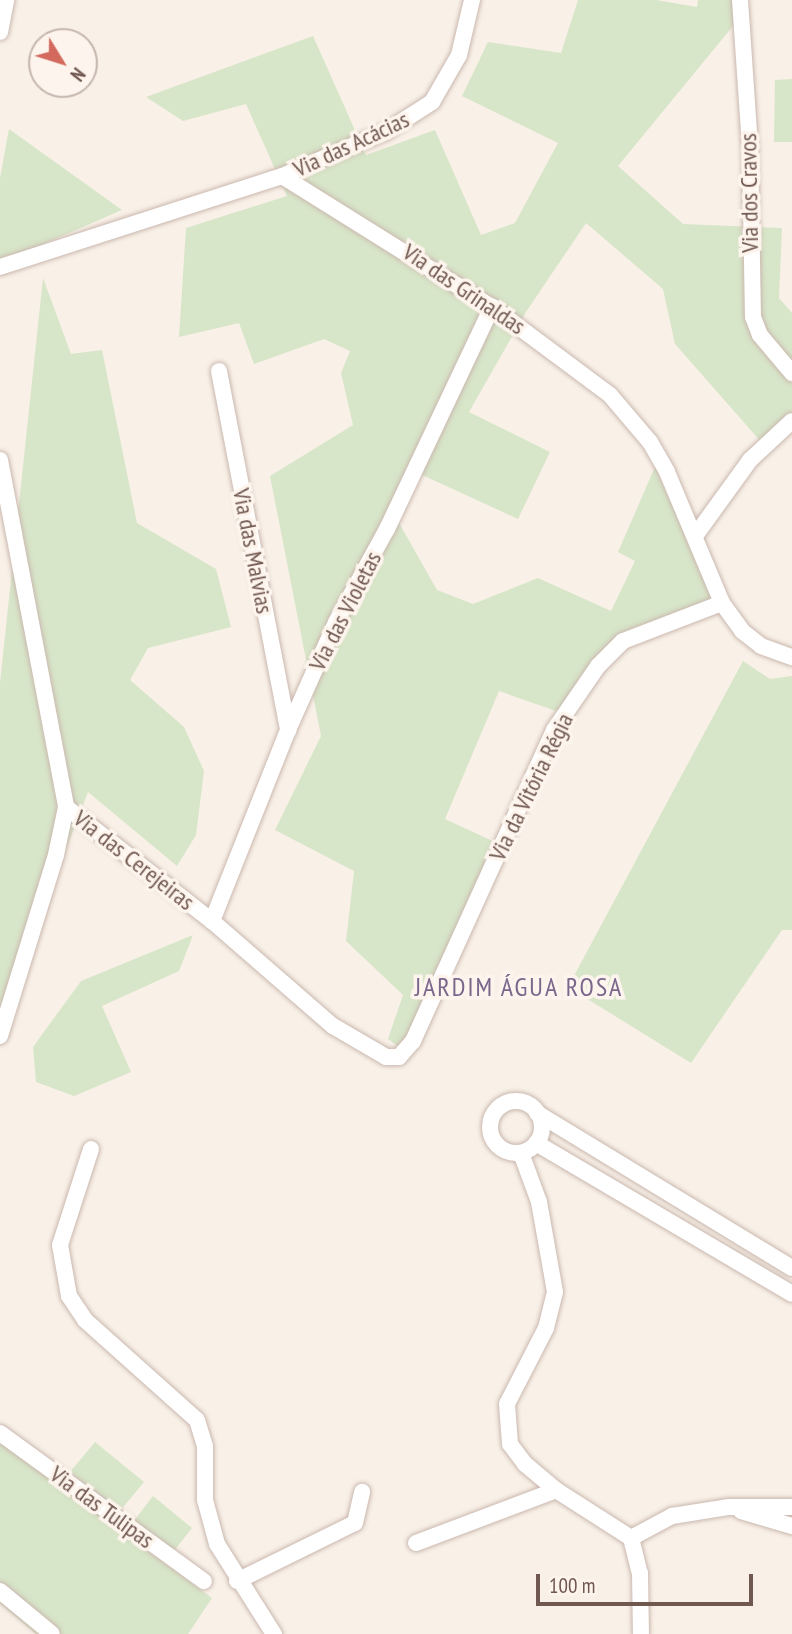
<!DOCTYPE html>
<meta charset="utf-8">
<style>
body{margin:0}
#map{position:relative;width:792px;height:1634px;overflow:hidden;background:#f9f1e8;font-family:"PT Sans Narrow",sans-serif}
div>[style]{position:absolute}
.green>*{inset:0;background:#d7e5c8}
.roads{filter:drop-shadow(0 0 2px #cab8af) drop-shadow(0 0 2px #cab8af)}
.minor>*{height:16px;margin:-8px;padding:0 8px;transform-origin:8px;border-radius:8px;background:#fff}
.minor>.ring{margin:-8px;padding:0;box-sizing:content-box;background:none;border:16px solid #fff;border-radius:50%}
span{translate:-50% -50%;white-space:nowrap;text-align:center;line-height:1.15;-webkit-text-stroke:7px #fdf5ed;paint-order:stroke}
.street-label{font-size:24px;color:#70574f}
.neighbourhood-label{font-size:26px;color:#7b678c;letter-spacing:2px}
.north{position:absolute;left:28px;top:28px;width:70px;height:70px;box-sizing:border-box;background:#fdf5ed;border:2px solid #c5b6ae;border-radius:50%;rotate:128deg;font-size:19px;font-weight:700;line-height:28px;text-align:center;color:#70574f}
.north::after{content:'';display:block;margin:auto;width:24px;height:32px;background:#d36a5d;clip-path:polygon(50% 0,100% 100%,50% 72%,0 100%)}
.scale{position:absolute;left:536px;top:1574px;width:217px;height:32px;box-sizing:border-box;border:4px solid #70574f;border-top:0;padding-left:9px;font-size:21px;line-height:24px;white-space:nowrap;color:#70574f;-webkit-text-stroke:5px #fdf5ed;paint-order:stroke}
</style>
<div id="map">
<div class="green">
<div style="clip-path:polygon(578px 0,656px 0,697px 7px,698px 0,736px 0,742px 15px,618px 166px,683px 224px,782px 228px,779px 298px,792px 313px,792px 419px,763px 444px,675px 344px,663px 289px,586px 223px,526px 312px,469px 412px,550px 452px,518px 519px,407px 468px,390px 507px,437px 590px,473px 604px,538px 578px,611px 611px,635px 561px,618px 552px,655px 467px,713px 598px,620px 635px,559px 712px,499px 691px,445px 819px,499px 844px,406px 1052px,388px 1039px,403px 995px,346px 941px,354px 871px,275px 830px,321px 736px,270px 476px,353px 425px,341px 373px,350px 351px,324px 339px,254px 364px,239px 323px,179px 337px,186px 228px,287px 196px,246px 104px,183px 121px,146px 97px,313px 36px,366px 155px,435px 130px,481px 235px,515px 223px,558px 143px,462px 96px,488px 42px,561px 53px)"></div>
<div style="clip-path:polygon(792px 79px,792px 142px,774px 142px,775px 80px)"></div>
<div style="clip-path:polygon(9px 129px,122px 210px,0 263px,0 178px)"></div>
<div style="clip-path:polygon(43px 278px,71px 354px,102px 350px,137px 523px,216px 569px,231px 627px,148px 648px,130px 680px,184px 727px,204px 771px,196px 835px,177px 866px,88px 792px,0 1022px,0 683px)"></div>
<div style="clip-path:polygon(743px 661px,770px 679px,792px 676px,792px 930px,782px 930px,691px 1063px,568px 987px)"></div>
<div style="clip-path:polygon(193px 935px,179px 971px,102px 1006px,131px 1072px,74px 1096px,36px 1082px,33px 1047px,81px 981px)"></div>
<div style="clip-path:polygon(0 1442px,212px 1598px,188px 1634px,36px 1634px,4px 1607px,0 1603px)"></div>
<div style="clip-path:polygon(95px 1442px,144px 1482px,120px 1511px,70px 1472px)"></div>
<div style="clip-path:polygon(153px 1496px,192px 1528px,173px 1552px,133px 1522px)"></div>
</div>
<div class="roads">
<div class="minor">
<div style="left:740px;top:0;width:147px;rotate:86.1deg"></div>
<div style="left:750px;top:147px;width:170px;rotate:89deg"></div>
<div style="left:753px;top:317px;width:19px;rotate:69deg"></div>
<div style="left:760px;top:335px;width:50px;rotate:49.9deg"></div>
<div style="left:0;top:32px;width:33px;rotate:-79deg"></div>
<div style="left:282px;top:176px;width:114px;rotate:-23.2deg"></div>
<div style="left:387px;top:131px;width:54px;rotate:-32.8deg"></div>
<div style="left:432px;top:102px;width:54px;rotate:-60.1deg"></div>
<div style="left:459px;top:55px;width:57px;rotate:-76.7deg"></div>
<div style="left:0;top:267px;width:296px;rotate:-17.9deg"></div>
<div style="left:282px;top:176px;width:248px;rotate:32deg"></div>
<div style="left:492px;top:307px;width:147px;rotate:36.7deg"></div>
<div style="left:610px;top:395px;width:62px;rotate:49.6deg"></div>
<div style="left:650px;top:442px;width:34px;rotate:60deg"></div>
<div style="left:667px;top:472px;width:142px;rotate:67.2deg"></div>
<div style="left:722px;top:603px;width:34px;rotate:54deg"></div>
<div style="left:742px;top:631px;width:24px;rotate:38deg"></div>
<div style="left:761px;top:646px;width:33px;rotate:20deg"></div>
<div style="left:219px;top:371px;width:366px;rotate:79.1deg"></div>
<div style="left:0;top:460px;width:353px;rotate:79.2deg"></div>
<div style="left:66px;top:807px;width:185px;rotate:38deg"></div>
<div style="left:212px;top:921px;width:160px;rotate:41deg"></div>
<div style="left:333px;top:1026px;width:61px;rotate:30.3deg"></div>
<div style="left:386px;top:1057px;width:13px"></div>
<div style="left:399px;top:1057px;width:21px;rotate:-49deg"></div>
<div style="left:413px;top:1041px;width:341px;rotate:-65.6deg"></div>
<div style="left:554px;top:730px;width:78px;rotate:-55.5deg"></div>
<div style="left:598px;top:666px;width:35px;rotate:-45deg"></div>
<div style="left:623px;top:641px;width:106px;rotate:-21deg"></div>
<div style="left:695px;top:536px;width:94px;rotate:-54.1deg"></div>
<div style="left:750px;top:460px;width:57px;rotate:-42.9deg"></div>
<div style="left:212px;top:921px;width:206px;rotate:-68.3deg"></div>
<div style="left:288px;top:730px;width:118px;rotate:-66deg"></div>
<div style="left:336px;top:622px;width:106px;rotate:-61.3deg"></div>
<div style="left:387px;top:529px;width:246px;rotate:-64.7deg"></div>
<div style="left:0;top:1036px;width:189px;rotate:-72.8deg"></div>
<div style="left:56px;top:855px;width:49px;rotate:-78.2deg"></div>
<div class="ring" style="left:490px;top:1101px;width:36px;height:36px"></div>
<div style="left:537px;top:1113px;width:298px;rotate:31.3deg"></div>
<div style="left:536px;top:1143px;width:297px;rotate:30.5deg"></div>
<div style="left:91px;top:1149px;width:101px;rotate:107.9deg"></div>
<div style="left:60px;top:1245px;width:52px;rotate:80deg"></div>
<div style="left:69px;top:1296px;width:29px;rotate:56deg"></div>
<div style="left:85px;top:1320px;width:150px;rotate:41.8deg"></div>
<div style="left:197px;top:1420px;width:27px;rotate:73deg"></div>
<div style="left:205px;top:1446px;width:54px;rotate:90deg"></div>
<div style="left:205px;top:1500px;width:46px;rotate:74.7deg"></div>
<div style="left:217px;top:1544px;width:107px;rotate:57.7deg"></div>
<div style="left:521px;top:1153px;width:52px;rotate:69.8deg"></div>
<div style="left:539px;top:1202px;width:91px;rotate:79.9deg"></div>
<div style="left:555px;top:1292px;width:37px;rotate:104deg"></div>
<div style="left:546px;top:1328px;width:85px;rotate:117.2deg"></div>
<div style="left:507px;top:1404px;width:40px;rotate:85.7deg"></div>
<div style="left:510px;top:1444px;width:25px;rotate:53deg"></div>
<div style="left:525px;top:1464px;width:40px;rotate:40deg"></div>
<div style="left:556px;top:1490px;width:89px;rotate:32.6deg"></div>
<div style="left:631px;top:1538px;width:36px;rotate:76deg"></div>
<div style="left:640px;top:1573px;width:61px;rotate:89.1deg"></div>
<div style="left:0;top:1433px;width:252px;rotate:36deg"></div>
<div style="left:741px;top:1511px;width:53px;rotate:16.4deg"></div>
<div style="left:631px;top:1538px;width:47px;rotate:-28.2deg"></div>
<div style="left:672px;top:1516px;width:58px;rotate:-9deg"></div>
<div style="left:729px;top:1507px;width:63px"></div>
<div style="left:416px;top:1543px;width:150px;rotate:-20.7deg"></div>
<div style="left:237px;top:1581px;width:131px;rotate:-26.2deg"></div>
<div style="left:355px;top:1523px;width:32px;rotate:-77deg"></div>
<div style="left:0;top:1591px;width:67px;rotate:39.6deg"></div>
</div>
</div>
<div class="street-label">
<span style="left:351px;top:144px;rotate:-25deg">Via das Acácias</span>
<span style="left:749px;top:193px;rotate:-91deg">Via dos Cravos</span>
<span style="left:464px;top:289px;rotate:34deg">Via das Grinaldas</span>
<span style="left:253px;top:551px;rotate:79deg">Via das Malvias</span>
<span style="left:345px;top:611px;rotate:-63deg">Via das Violetas</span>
<span style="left:531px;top:787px;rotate:-64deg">Via da Vitória Régia</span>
<span style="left:134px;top:860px;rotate:38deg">Via das Cerejeiras</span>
<span style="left:102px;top:1507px;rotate:36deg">Via das Tulipas</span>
</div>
<div class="neighbourhood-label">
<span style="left:519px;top:987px">JARDIM ÁGUA ROSA</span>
</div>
<div class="north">N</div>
<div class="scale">100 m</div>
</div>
